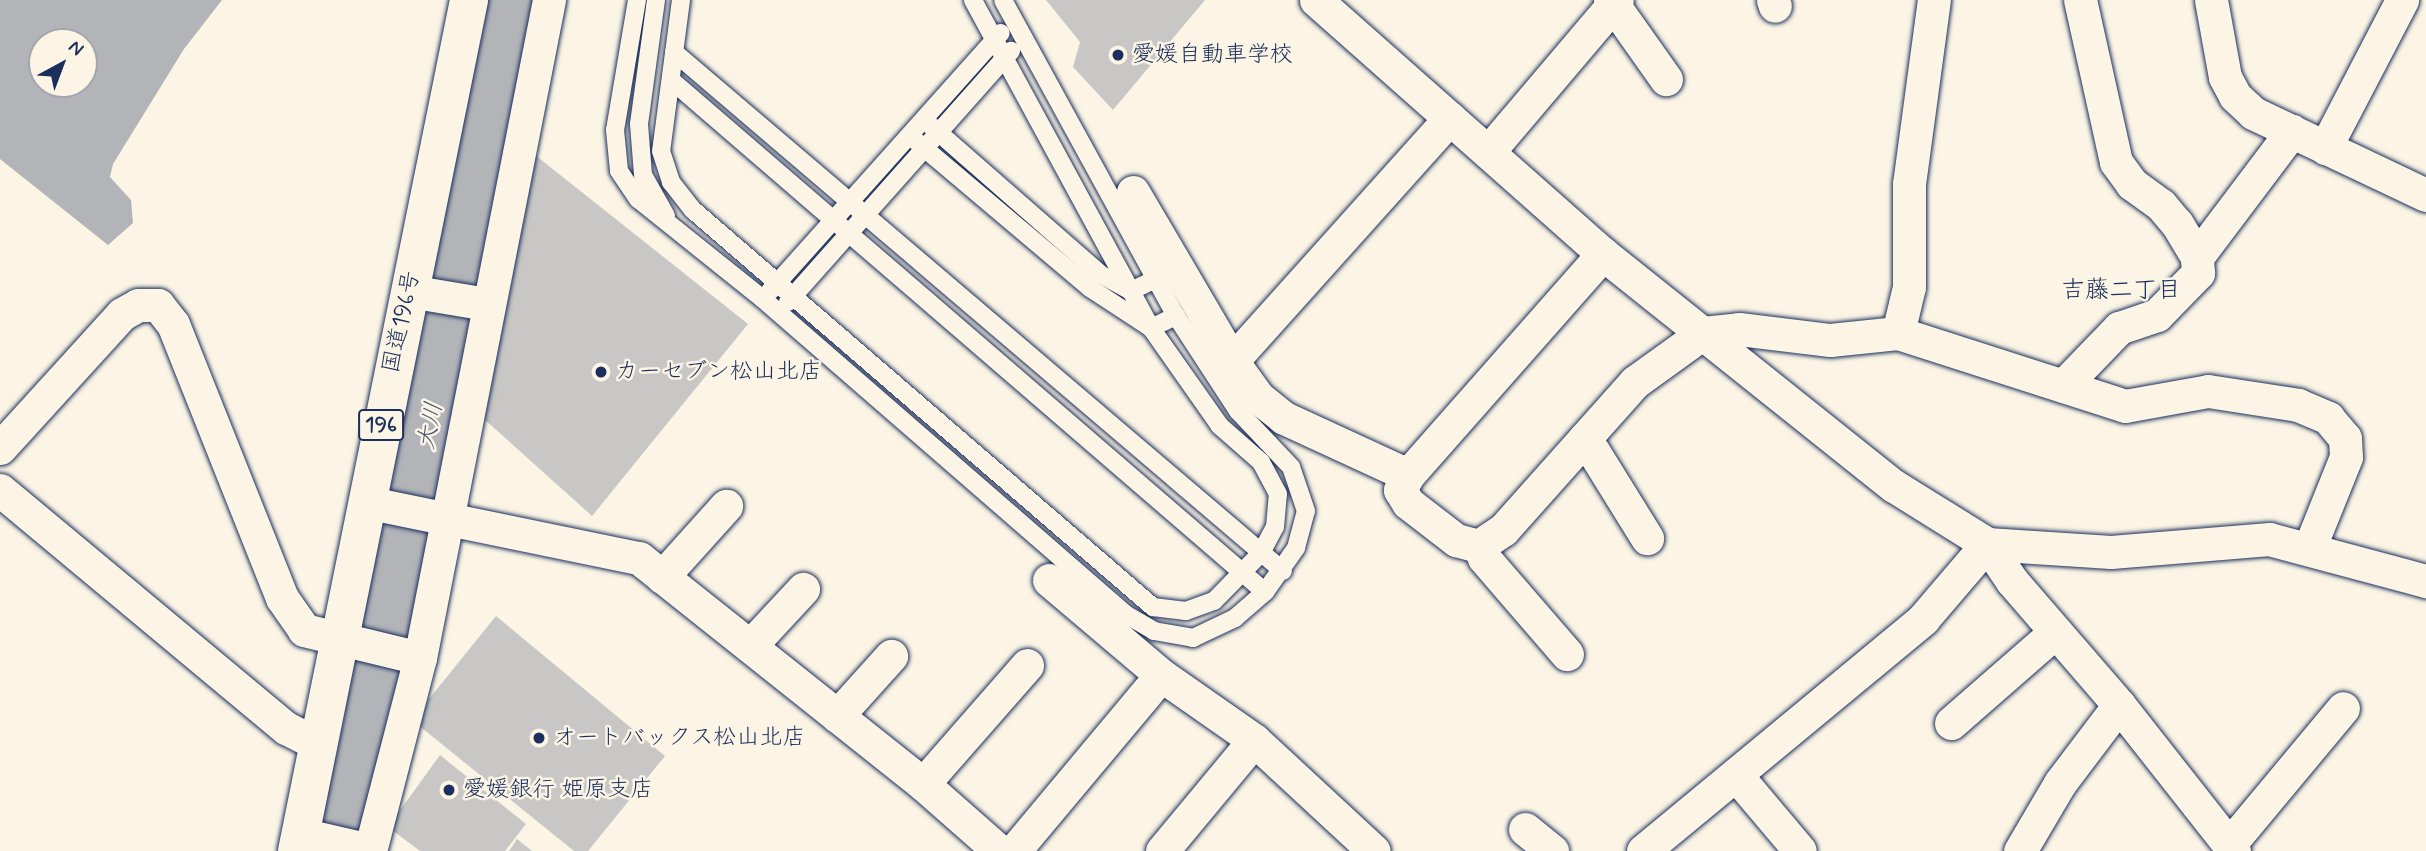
<!DOCTYPE html>
<meta charset="utf-8">
<style>
body{margin:0}
#map{position:relative;width:2426px;height:851px;overflow:hidden;background:#fcf5e5;font-family:Mynerve,"Klee One",sans-serif}
div>[style]{position:absolute}
.water>*{inset:0;background:#b2b4b8}
.river>*{height:66px;margin:-33px;padding:0 33px;transform-origin:33px;border-radius:33px;background:#b2b4b8}
.building>*{inset:0;background:#c8c7c6}
.roads{filter:drop-shadow(0 0 2px #1b2f5e) drop-shadow(0 0 2px #1b2f5e)}
.service>*{height:18px;margin:-9px;padding:0 9px;transform-origin:9px;border-radius:9px;background:#fcf5e5}
.minor>*{height:33px;margin:-16.5px;padding:0 16.5px;transform-origin:16.5px;border-radius:16.5px;background:#fcf5e5}
.trunk>*{height:38px;margin:-19px;padding:0 19px;transform-origin:19px;border-radius:19px;background:#fcf5e5}
.dots>*{width:19px;height:19px;translate:-50% -50%;box-sizing:border-box;border:4px solid #fcf5e5;border-radius:50%}
span{translate:-50% -50%;white-space:nowrap;text-align:center;line-height:1.15;-webkit-text-stroke:5px #fcf5e5;paint-order:stroke}
.shield-label span{padding:2px 5px;background:#fcf5e5;border:2px solid;border-radius:5px;-webkit-text-stroke-width:0}
.shield-label{font-size:21px;color:#1b2f5e;font-weight:700}
.poi-label{font-size:23px;color:#1b2f5e}
.left{translate:0 -50%;text-align:left}
.street-label{font-size:23px;color:#1b2f5e}
.neighbourhood-label{font-size:24px;color:#1b2f5e}
.water-label{font-size:24px;color:#485779;font-style:italic}
.north{position:absolute;left:28px;top:28px;width:70px;height:70px;box-sizing:border-box;background:#fcf5e5;border:2px solid #a2a6af;border-radius:50%;rotate:41deg;font-size:19px;font-weight:700;line-height:28px;text-align:center;color:#1b2f5e}
.north::after{content:'';display:block;margin:auto;width:24px;height:32px;background:#1b2f5e;clip-path:polygon(50% 0,100% 100%,50% 72%,0 100%)}
</style>
<div id="map">
<div class="water">
<div style="clip-path:polygon(evenodd,0 0,222px 0,184px 49px,113px 164px,110px 177px,131px 200px,133px 223px,108px 245px,0 159px,0 0,42px 42px,84px 42px,84px 84px,42px 84px,42px 42px)"></div>
</div>
<div class="river">
<div style="left:345px;top:851px;width:868px;rotate:-78.57deg"></div>
</div>
<div class="building">
<div style="clip-path:polygon(1046px 0,1205px 0,1113px 110px,1073px 67px,1080px 42px)"></div>
<div style="clip-path:polygon(530px 151px,748px 324px,592px 516px,484px 419px)"></div>
<div style="clip-path:polygon(496px 616px,665px 756px,588px 851px,574px 851px,412px 720px)"></div>
<div style="clip-path:polygon(440px 755px,526px 824px,505px 851px,420px 851px,388px 827px)"></div>
<div style="clip-path:polygon(517px 839px,532px 851px,509px 851px)"></div>
</div>
<div class="roads">
<div class="service">
<div style="left:637px;top:0;width:132px;rotate:99.6deg"></div>
<div style="left:615px;top:130px;width:41px;rotate:84.4deg"></div>
<div style="left:619px;top:171px;width:34px;rotate:56deg"></div>
<div style="left:638px;top:199px;width:160px;rotate:38.7deg"></div>
<div style="left:763px;top:299px;width:480px;rotate:41deg"></div>
<div style="left:1125px;top:614px;width:34px;rotate:30deg"></div>
<div style="left:1154px;top:631px;width:40px;rotate:10deg"></div>
<div style="left:1193px;top:638px;width:47px;rotate:-25.5deg"></div>
<div style="left:1235px;top:618px;width:40px;rotate:-41deg"></div>
<div style="left:1265px;top:592px;width:54px;rotate:-54.8deg"></div>
<div style="left:1296px;top:548px;width:38px;rotate:-75deg"></div>
<div style="left:1306px;top:511px;width:46px;rotate:-108.8deg"></div>
<div style="left:1291px;top:467px;width:77px;rotate:-133.4deg"></div>
<div style="left:1238px;top:411px;width:113px;rotate:-123.1deg"></div>
<div style="left:1176px;top:316px;width:360px;rotate:-118.7deg"></div>
<div style="left:656px;top:0;width:125px;rotate:97.8deg"></div>
<div style="left:639px;top:124px;width:51px;rotate:85.5deg"></div>
<div style="left:643px;top:175px;width:47px;rotate:60.7deg"></div>
<div style="left:681px;top:0;width:152px;rotate:97.5deg"></div>
<div style="left:661px;top:151px;width:33px;rotate:72deg"></div>
<div style="left:671px;top:182px;width:36px;rotate:52deg"></div>
<div style="left:693px;top:210px;width:608px;rotate:40.8deg"></div>
<div style="left:1153px;top:607px;width:33px;rotate:7deg"></div>
<div style="left:1186px;top:611px;width:30px;rotate:-20deg"></div>
<div style="left:1214px;top:601px;width:67px;rotate:-45.6deg"></div>
<div style="left:1261px;top:553px;width:30px;rotate:-62deg"></div>
<div style="left:1275px;top:527px;width:33px;rotate:-85deg"></div>
<div style="left:1278px;top:494px;width:36px;rotate:-118deg"></div>
<div style="left:1261px;top:462px;width:55px;rotate:-138.7deg"></div>
<div style="left:1220px;top:426px;width:120px;rotate:-125.1deg"></div>
<div style="left:1151px;top:328px;width:373px;rotate:-118.5deg"></div>
<div style="left:674px;top:52px;width:800px;rotate:40.44deg"></div>
<div style="left:671px;top:80px;width:784px;rotate:40.76deg"></div>
<div style="left:930px;top:125px;width:226px;rotate:41.2deg"></div>
<div style="left:1100px;top:274px;width:35px;rotate:29deg"></div>
<div style="left:1131px;top:291px;width:28px;rotate:-26deg"></div>
<div style="left:916px;top:141px;width:228px;rotate:40.2deg"></div>
<div style="left:1090px;top:288px;width:73px;rotate:33.3deg"></div>
<div style="left:1151px;top:328px;width:28px;rotate:-26deg"></div>
<div style="left:770px;top:291px;width:346px;rotate:-48.2deg"></div>
<div style="left:788px;top:302px;width:336px;rotate:-48.4deg"></div>
</div>
<div class="minor">
<div style="left:1316px;top:0;width:383px;rotate:41.5deg"></div>
<div style="left:1603px;top:254px;width:372px;rotate:38.6deg"></div>
<div style="left:1894px;top:486px;width:110px;rotate:31.9deg"></div>
<div style="left:1987px;top:544px;width:45px;rotate:56deg"></div>
<div style="left:2012px;top:581px;width:164px;rotate:49.2deg"></div>
<div style="left:2119px;top:705px;width:186px;rotate:51.8deg"></div>
<div style="left:1610px;top:0;width:97px;rotate:54.7deg"></div>
<div style="left:1773px;top:0;width:6px;rotate:72deg"></div>
<div style="left:2211px;top:0;width:78px;rotate:79.7deg"></div>
<div style="left:2225px;top:77px;width:21px;rotate:62deg"></div>
<div style="left:2235px;top:96px;width:25px;rotate:43deg"></div>
<div style="left:2253px;top:113px;width:191px;rotate:25.4deg"></div>
<div style="left:2325px;top:148px;width:167px;rotate:-62.5deg"></div>
<div style="left:1488px;top:152px;width:199px;rotate:-49.7deg"></div>
<div style="left:1133px;top:192px;width:196px;rotate:59.6deg"></div>
<div style="left:1232px;top:361px;width:44px;rotate:54.2deg"></div>
<div style="left:1258px;top:397px;width:33px;rotate:39deg"></div>
<div style="left:1284px;top:418px;width:136px;rotate:24.7deg"></div>
<div style="left:1408px;top:475px;width:295px;rotate:-48.6deg"></div>
<div style="left:2197px;top:257px;width:158px;rotate:-53deg"></div>
<div style="left:409px;top:291px;width:79px;rotate:9.5deg"></div>
<div style="left:1898px;top:333px;width:47px;rotate:-76.6deg"></div>
<div style="left:1909px;top:287px;width:103px;rotate:-90deg"></div>
<div style="left:1909px;top:184px;width:186px;rotate:-82.3deg"></div>
<div style="left:1232px;top:361px;width:326px;rotate:-48.1deg"></div>
<div style="left:2063px;top:386px;width:81px;rotate:-46deg"></div>
<div style="left:2119px;top:328px;width:40px;rotate:-18.9deg"></div>
<div style="left:2157px;top:315px;width:59px;rotate:-45.7deg"></div>
<div style="left:2198px;top:273px;width:16px;rotate:-94deg"></div>
<div style="left:2197px;top:257px;width:39px;rotate:-121deg"></div>
<div style="left:2177px;top:224px;width:25px;rotate:-130deg"></div>
<div style="left:2161px;top:205px;width:36px;rotate:-144deg"></div>
<div style="left:2132px;top:184px;width:27px;rotate:-126deg"></div>
<div style="left:2116px;top:162px;width:166px;rotate:-102.5deg"></div>
<div style="left:1585px;top:438px;width:118px;rotate:58.2deg"></div>
<div style="left:0;top:448px;width:181px;rotate:-47.7deg"></div>
<div style="left:122px;top:314px;width:18px;rotate:-29deg"></div>
<div style="left:138px;top:305px;width:20px"></div>
<div style="left:158px;top:305px;width:24px;rotate:52deg"></div>
<div style="left:173px;top:324px;width:295px;rotate:68.3deg"></div>
<div style="left:282px;top:598px;width:39px;rotate:55deg"></div>
<div style="left:304px;top:630px;width:119px;rotate:13.6deg"></div>
<div style="left:1408px;top:475px;width:17px;rotate:118deg"></div>
<div style="left:1400px;top:490px;width:15px;rotate:58deg"></div>
<div style="left:1408px;top:503px;width:61px;rotate:37.6deg"></div>
<div style="left:1456px;top:540px;width:24px;rotate:15deg"></div>
<div style="left:1479px;top:546px;width:29px;rotate:-34deg"></div>
<div style="left:1503px;top:530px;width:198px;rotate:-48.3deg"></div>
<div style="left:1635px;top:382px;width:84px;rotate:-35.8deg"></div>
<div style="left:1703px;top:333px;width:36px;rotate:-6deg"></div>
<div style="left:1739px;top:329px;width:92px;rotate:6.9deg"></div>
<div style="left:1830px;top:340px;width:68px;rotate:-5.9deg"></div>
<div style="left:1898px;top:333px;width:238px;rotate:17.8deg"></div>
<div style="left:2125px;top:406px;width:84px;rotate:-10.2deg"></div>
<div style="left:2208px;top:391px;width:91px;rotate:8.8deg"></div>
<div style="left:2298px;top:405px;width:33px;rotate:23deg"></div>
<div style="left:2328px;top:418px;width:26px;rotate:50deg"></div>
<div style="left:2345px;top:438px;width:19px;rotate:87deg"></div>
<div style="left:2346px;top:457px;width:99px;rotate:111.9deg"></div>
<div style="left:0;top:490px;width:372px;rotate:39.8deg"></div>
<div style="left:286px;top:728px;width:38px;rotate:27deg"></div>
<div style="left:365px;top:502px;width:280px;rotate:11.6deg"></div>
<div style="left:639px;top:558px;width:363px;rotate:38.5deg"></div>
<div style="left:923px;top:784px;width:101px;rotate:41.4deg"></div>
<div style="left:1479px;top:546px;width:13px;rotate:67deg"></div>
<div style="left:1484px;top:558px;width:127px;rotate:49.2deg"></div>
<div style="left:662px;top:577px;width:96px;rotate:-48deg"></div>
<div style="left:1049px;top:580px;width:147px;rotate:40.3deg"></div>
<div style="left:750px;top:646px;width:78px;rotate:-47.1deg"></div>
<div style="left:837px;top:716px;width:81px;rotate:-48deg"></div>
<div style="left:1951px;top:723px;width:137px;rotate:-41.1deg"></div>
<div style="left:1736px;top:775px;width:99px;rotate:49.9deg"></div>
<div style="left:923px;top:784px;width:158px;rotate:-48.8deg"></div>
<div style="left:1525px;top:829px;width:35px;rotate:39deg"></div>
<div style="left:301px;top:834px;width:71px;rotate:13.1deg"></div>
<div style="left:2229px;top:845px;width:178px;rotate:-50.2deg"></div>
<div style="left:370px;top:851px;width:199px;rotate:-75.5deg"></div>
<div style="left:420px;top:658px;width:671px;rotate:-78.91deg"></div>
<div style="left:1014px;top:851px;width:229px;rotate:-50.1deg"></div>
<div style="left:1161px;top:675px;width:113px;rotate:35deg"></div>
<div style="left:1254px;top:740px;width:163px;rotate:42.8deg"></div>
<div style="left:1162px;top:851px;width:144px;rotate:-50.3deg"></div>
<div style="left:1643px;top:851px;width:364px;rotate:-39.6deg"></div>
<div style="left:1923px;top:619px;width:99px;rotate:-49.5deg"></div>
<div style="left:1987px;top:544px;width:124px;rotate:3.7deg"></div>
<div style="left:2111px;top:552px;width:159px;rotate:-4.7deg"></div>
<div style="left:2269px;top:539px;width:163px;rotate:15deg"></div>
<div style="left:2020px;top:851px;width:79px;rotate:-59.5deg"></div>
<div style="left:2060px;top:783px;width:98px;rotate:-52.9deg"></div>
</div>
<div class="trunk">
<div style="left:297px;top:851px;width:868px;rotate:-78.57deg"></div>
</div>
</div>
<div class="dots">
<div style="left:1118px;top:55px;background:#1b2f5e"></div>
<div style="left:601px;top:372px;background:#1b2f5e"></div>
<div style="left:539px;top:738px;background:#1b2f5e"></div>
<div style="left:449px;top:790px;background:#1b2f5e"></div>
</div>
<div class="shield-label">
<span style="left:381px;top:425px">196</span>
</div>
<div class="poi-label">
<span class="left" style="left:1132px;top:55px">愛媛自動車学校</span>
<span class="left" style="left:615px;top:372px">カーセブン松山北店</span>
<span class="left" style="left:553px;top:738px">オートバックス松山北店</span>
<span class="left" style="left:463px;top:790px">愛媛銀行 姫原支店</span>
</div>
<div class="street-label">
<span style="left:402px;top:322px;rotate:-78deg">国道196号</span>
</div>
<div class="neighbourhood-label">
<span style="left:2121px;top:291px">吉藤二丁目</span>
</div>
<div class="water-label">
<span style="left:431px;top:426px;rotate:-79deg">大川</span>
</div>
<div class="north">N</div>
</div>
